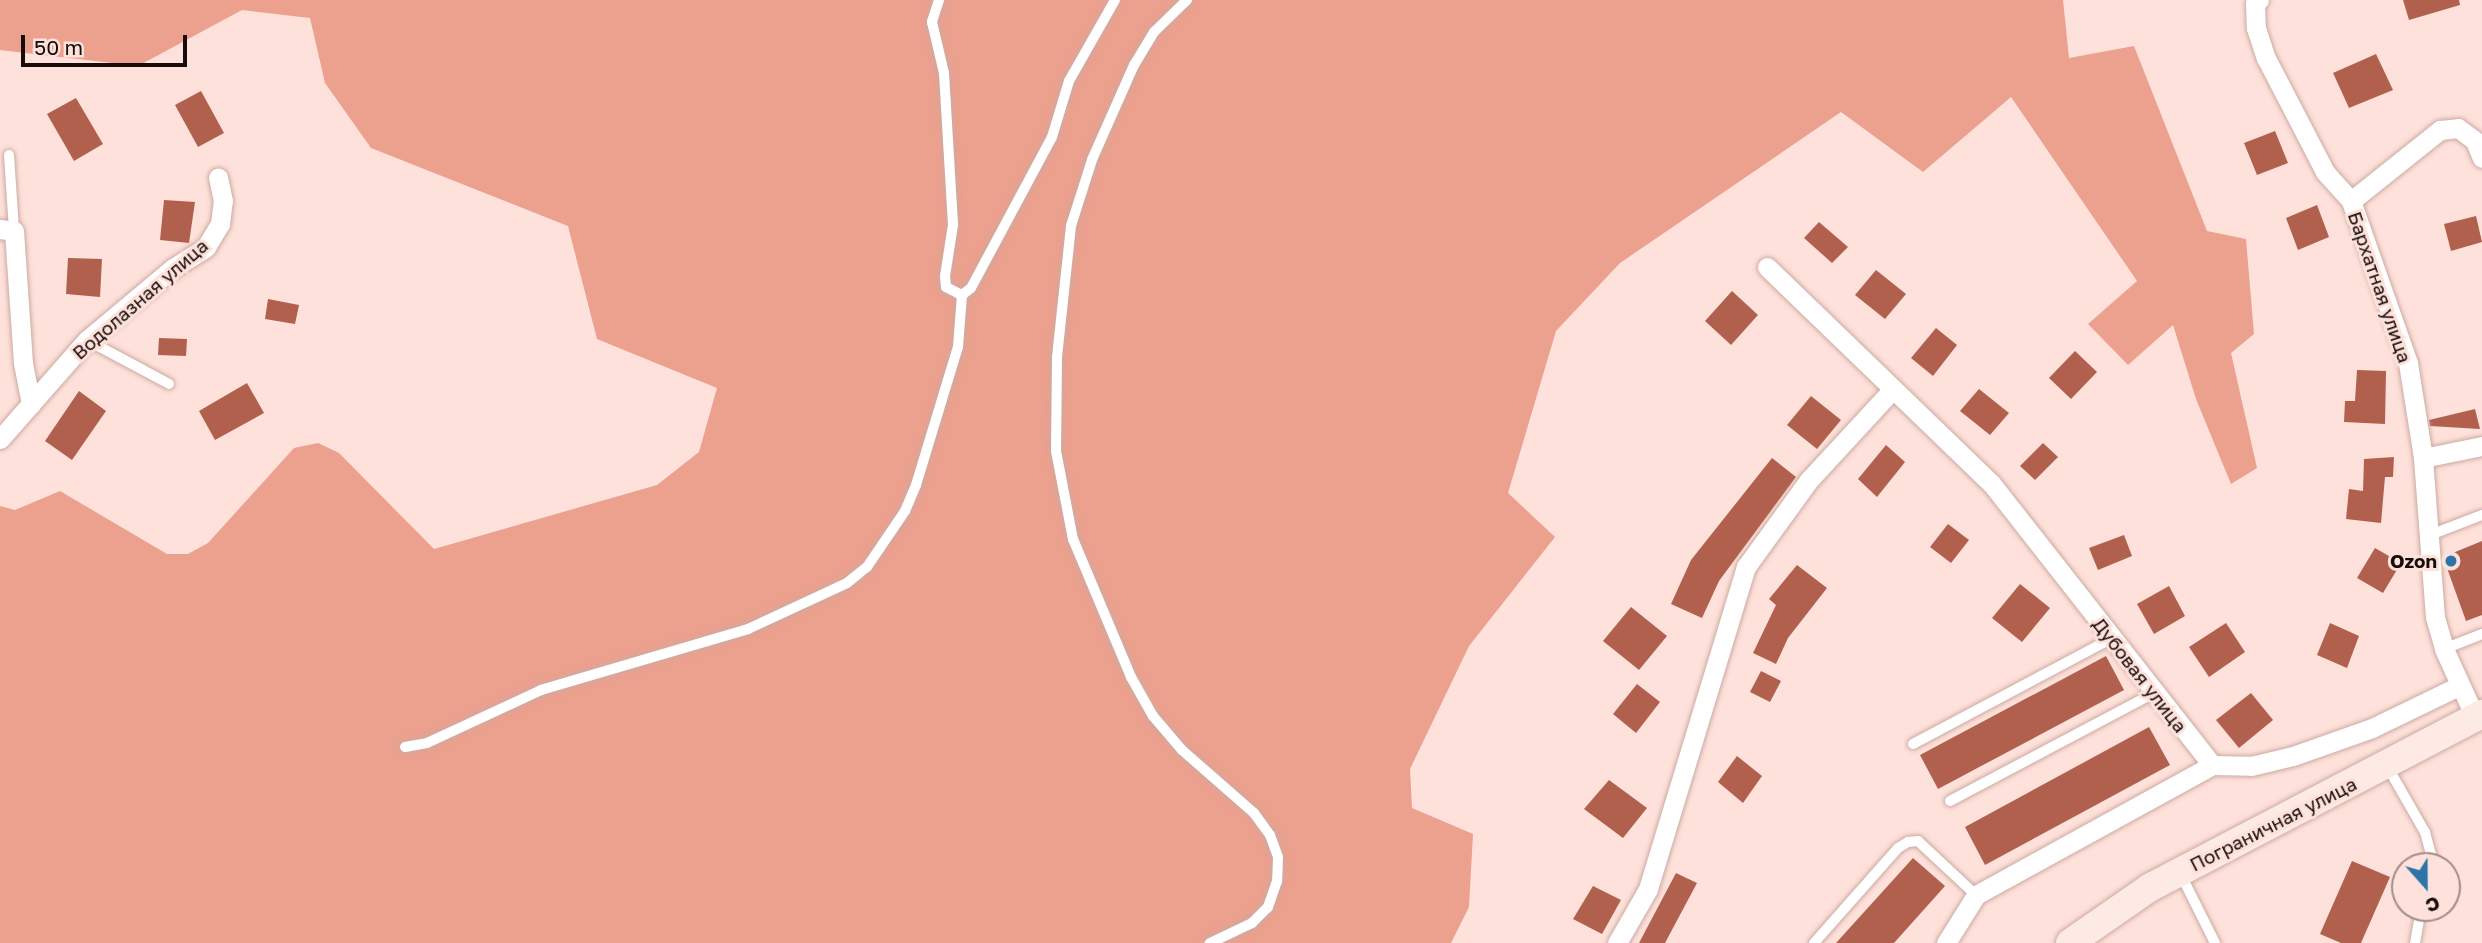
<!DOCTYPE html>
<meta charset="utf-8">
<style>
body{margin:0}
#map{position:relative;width:2482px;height:943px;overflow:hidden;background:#fee1da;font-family:"Golos Text",sans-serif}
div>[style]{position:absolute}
.green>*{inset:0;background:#eca08e}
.building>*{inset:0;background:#b0604d}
.roads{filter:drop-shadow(0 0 2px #ccaaa2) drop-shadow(0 0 2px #ccaaa2)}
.service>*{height:10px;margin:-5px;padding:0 5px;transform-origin:5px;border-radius:5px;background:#fff}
.minor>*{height:19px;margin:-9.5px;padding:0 9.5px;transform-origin:9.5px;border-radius:9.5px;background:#fff}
.secondary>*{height:28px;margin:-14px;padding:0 14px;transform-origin:14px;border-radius:14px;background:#fdeae5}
.dots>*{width:19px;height:19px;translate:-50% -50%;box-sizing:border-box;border:4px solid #fee1da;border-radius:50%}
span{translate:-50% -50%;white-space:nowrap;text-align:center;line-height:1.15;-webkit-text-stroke:6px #fee1da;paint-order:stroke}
.street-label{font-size:19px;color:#170c09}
.poi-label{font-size:19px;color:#170c09;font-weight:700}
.right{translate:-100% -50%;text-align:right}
.north{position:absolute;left:2391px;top:852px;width:70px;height:70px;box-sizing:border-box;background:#fee1da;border:2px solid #a28c86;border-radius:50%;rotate:159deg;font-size:19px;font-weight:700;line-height:28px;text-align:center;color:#170c09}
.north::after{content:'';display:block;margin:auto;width:24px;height:32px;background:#2d74a9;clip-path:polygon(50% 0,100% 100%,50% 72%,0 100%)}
.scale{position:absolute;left:21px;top:35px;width:166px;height:32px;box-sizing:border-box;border:4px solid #170c09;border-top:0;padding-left:9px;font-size:21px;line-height:24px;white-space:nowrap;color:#170c09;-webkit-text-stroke:5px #fee1da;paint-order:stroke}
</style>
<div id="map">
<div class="green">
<div style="clip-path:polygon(0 0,2063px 0,2069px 58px,2134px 46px,2207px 231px,2246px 239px,2254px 334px,2231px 353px,2257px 468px,2231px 484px,2196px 399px,2173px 325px,2128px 365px,2088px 324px,2137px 281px,2011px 97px,1923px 172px,1841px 112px,1620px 263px,1556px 331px,1508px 493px,1555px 537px,1469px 646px,1410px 769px,1412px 808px,1473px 834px,1469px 907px,1451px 943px,0 943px,0 506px,15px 510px,60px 491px,167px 554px,188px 554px,208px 543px,294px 448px,318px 443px,339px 453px,434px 549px,657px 485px,699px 452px,717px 388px,597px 339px,568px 226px,371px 148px,325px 83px,310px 18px,242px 10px,138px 66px,0 50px)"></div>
</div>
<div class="building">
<div style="clip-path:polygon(2403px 0,2459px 0,2460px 5px,2409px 20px)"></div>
<div style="clip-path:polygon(2376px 54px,2393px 90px,2349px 108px,2333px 73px)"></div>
<div style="clip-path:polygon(201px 91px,224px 133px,198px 147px,175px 105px)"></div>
<div style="clip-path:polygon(76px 98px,103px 144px,74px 161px,47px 114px)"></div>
<div style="clip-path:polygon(2275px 131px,2288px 163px,2257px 175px,2244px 143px)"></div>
<div style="clip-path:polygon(164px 200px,195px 202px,189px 243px,160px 240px)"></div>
<div style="clip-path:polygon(2317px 205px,2329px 237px,2298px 250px,2286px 218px)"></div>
<div style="clip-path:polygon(2476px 216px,2482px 242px,2451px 251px,2444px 224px)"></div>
<div style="clip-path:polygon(1819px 222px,1848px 247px,1832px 263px,1804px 238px)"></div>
<div style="clip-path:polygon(68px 258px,102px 259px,100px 297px,66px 294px)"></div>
<div style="clip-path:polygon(1876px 270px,1906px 294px,1885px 319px,1855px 295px)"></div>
<div style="clip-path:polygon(1732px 291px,1758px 315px,1731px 345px,1705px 321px)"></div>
<div style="clip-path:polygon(268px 299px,299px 305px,295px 324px,265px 319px)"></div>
<div style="clip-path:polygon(1936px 328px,1957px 345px,1933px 376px,1911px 358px)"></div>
<div style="clip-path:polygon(159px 338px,187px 339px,186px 356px,158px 355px)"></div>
<div style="clip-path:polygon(2075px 351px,2097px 372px,2071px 399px,2049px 378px)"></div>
<div style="clip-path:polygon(2357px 370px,2386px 371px,2385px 424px,2344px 422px,2345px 401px,2355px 401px)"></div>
<div style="clip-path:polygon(247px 383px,264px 413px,215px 440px,199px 411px)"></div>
<div style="clip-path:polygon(1979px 389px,2009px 413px,1990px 435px,1960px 411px)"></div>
<div style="clip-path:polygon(79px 391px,106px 411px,72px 460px,45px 441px)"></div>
<div style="clip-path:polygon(1811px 396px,1841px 420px,1817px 449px,1787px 425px)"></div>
<div style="clip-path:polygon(2475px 409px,2480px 429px,2430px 426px,2429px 420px)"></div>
<div style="clip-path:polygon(2043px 443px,2058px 457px,2035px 480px,2020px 466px)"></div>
<div style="clip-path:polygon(1886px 445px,1905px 462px,1877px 497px,1858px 479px)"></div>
<div style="clip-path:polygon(2394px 457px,2393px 477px,2385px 477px,2381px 523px,2346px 519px,2349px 489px,2363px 491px,2364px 459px)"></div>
<div style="clip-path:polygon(1772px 458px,1796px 477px,1719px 581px,1702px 618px,1671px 604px,1691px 560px)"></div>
<div style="clip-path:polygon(1948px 524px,1969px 540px,1951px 563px,1930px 547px)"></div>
<div style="clip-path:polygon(2124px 535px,2132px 556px,2098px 570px,2089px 548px)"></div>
<div style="clip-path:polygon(2482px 541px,2482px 615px,2466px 621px,2443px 557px)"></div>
<div style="clip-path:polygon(2375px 548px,2401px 563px,2383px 593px,2357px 578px)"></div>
<div style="clip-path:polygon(1797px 565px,1827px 588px,1788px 638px,1776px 664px,1753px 653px,1776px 605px,1769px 599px)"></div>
<div style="clip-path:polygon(2020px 584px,2050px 608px,2022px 642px,1992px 618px)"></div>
<div style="clip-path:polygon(2169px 586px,2185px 616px,2154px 634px,2137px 604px)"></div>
<div style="clip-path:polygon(1631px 607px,1667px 636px,1639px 670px,1603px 641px)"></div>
<div style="clip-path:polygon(2226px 623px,2245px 652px,2209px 677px,2189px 647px)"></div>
<div style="clip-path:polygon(2330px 623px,2359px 636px,2347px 668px,2317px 655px)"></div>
<div style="clip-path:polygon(2106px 656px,2124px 690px,1938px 789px,1920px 755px)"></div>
<div style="clip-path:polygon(1761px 671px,1781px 681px,1770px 702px,1750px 692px)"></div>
<div style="clip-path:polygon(1637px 684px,1660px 702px,1636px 733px,1613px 714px)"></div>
<div style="clip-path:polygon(2251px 693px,2273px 720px,2239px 748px,2216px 720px)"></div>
<div style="clip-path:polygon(2149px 727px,2170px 765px,1985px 865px,1965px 827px)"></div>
<div style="clip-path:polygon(1737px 756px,1762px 776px,1743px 803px,1718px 782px)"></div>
<div style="clip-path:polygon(1609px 780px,1647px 808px,1623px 838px,1584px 809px)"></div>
<div style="clip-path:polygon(1913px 858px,1945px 886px,1894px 943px,1836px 943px)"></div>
<div style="clip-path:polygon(2352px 861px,2390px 877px,2361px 943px,2341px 943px,2320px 934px)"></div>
<div style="clip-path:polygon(1676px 873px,1697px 883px,1665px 943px,1639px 943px)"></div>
<div style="clip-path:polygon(1593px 886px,1621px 900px,1602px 934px,1573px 919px)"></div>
</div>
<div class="roads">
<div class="service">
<div style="left:939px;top:0;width:23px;rotate:108deg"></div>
<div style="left:932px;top:22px;width:52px;rotate:76.8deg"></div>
<div style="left:944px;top:73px;width:152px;rotate:86.6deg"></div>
<div style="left:953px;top:225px;width:52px;rotate:98.9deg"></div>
<div style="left:945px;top:276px;width:11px;rotate:85deg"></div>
<div style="left:946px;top:287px;width:18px;rotate:27deg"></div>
<div style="left:962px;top:295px;width:11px;rotate:-38deg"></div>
<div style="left:971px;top:288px;width:171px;rotate:-61.8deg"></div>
<div style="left:1052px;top:137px;width:59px;rotate:-73.1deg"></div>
<div style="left:1069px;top:81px;width:93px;rotate:-60.4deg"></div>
<div style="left:1187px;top:0;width:46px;rotate:135.9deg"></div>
<div style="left:1154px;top:32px;width:39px;rotate:121deg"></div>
<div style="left:1134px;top:65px;width:104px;rotate:113.9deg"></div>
<div style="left:1092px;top:160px;width:69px;rotate:107.7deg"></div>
<div style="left:1071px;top:226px;width:133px;rotate:96.1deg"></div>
<div style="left:1057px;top:358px;width:93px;rotate:90.6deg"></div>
<div style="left:1056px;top:451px;width:90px;rotate:79.1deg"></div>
<div style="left:1073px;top:539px;width:150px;rotate:67.2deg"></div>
<div style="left:1131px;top:677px;width:45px;rotate:60.6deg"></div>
<div style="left:1153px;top:716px;width:45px;rotate:49.5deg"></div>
<div style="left:1182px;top:750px;width:96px;rotate:41.2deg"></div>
<div style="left:1254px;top:813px;width:27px;rotate:54deg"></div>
<div style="left:1270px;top:835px;width:23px;rotate:70deg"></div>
<div style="left:1278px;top:857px;width:24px;rotate:92deg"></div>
<div style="left:1277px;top:881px;width:28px;rotate:109deg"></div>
<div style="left:1268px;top:907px;width:23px;rotate:135deg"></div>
<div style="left:1252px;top:923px;width:47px;rotate:154.5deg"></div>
<div style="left:9px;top:155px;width:76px;rotate:86.2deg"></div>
<div style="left:87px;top:340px;width:93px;rotate:28.2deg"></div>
<div style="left:2430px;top:535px;width:56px;rotate:-21deg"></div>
<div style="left:2444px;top:649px;width:41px;rotate:-21.5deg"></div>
<div style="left:1913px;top:744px;width:225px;rotate:-28deg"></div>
<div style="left:405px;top:747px;width:22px;rotate:-10deg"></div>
<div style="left:427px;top:743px;width:126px;rotate:-24.9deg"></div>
<div style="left:541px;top:690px;width:216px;rotate:-16.4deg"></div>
<div style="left:748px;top:629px;width:109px;rotate:-24.9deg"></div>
<div style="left:847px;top:583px;width:26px;rotate:-39deg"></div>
<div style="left:867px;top:567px;width:68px;rotate:-55.8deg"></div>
<div style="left:905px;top:511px;width:28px;rotate:-67deg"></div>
<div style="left:916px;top:485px;width:144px;rotate:-73.1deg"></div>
<div style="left:958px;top:347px;width:52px;rotate:-85.6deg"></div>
<div style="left:2387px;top:766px;width:76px;rotate:60.1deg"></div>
<div style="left:2425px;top:832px;width:23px;rotate:75deg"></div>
<div style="left:2431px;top:854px;width:12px;rotate:99deg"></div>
<div style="left:1950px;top:801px;width:229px;rotate:-27.9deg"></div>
<div style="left:2181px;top:875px;width:76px;rotate:63.4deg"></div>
<div style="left:1814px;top:943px;width:127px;rotate:-48.5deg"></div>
<div style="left:1898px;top:848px;width:12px;rotate:-31deg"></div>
<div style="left:1908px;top:842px;width:10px;rotate:-6deg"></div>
<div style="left:1918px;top:841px;width:79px;rotate:43deg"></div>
<div style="left:2415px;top:943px;width:36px;rotate:-80deg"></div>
</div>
<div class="minor">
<div style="left:2259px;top:0;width:5px;rotate:143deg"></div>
<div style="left:2255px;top:3px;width:25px;rotate:88deg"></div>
<div style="left:2256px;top:28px;width:32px;rotate:72deg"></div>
<div style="left:2266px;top:58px;width:128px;rotate:62.6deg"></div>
<div style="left:2325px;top:172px;width:39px;rotate:48deg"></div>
<div style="left:2351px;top:201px;width:172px;rotate:70.6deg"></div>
<div style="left:2408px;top:363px;width:96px;rotate:81deg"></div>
<div style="left:2423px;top:458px;width:159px;rotate:85.7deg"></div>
<div style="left:2435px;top:617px;width:33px;rotate:74deg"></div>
<div style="left:2444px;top:649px;width:75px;rotate:65.5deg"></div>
<div style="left:2351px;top:201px;width:114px;rotate:-38.6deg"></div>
<div style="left:2440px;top:130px;width:18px;rotate:-6deg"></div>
<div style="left:2458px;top:128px;width:21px;rotate:37deg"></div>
<div style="left:2475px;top:141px;width:18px;rotate:68deg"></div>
<div style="left:0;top:229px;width:14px;rotate:8deg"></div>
<div style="left:14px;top:231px;width:132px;rotate:86.1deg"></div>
<div style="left:23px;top:363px;width:42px;rotate:79deg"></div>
<div style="left:1767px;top:267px;width:311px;rotate:44deg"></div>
<div style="left:1991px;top:483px;width:358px;rotate:51.9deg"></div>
<div style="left:2212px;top:765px;width:39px;rotate:1deg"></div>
<div style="left:2251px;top:766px;width:43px;rotate:-13.4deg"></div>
<div style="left:2293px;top:756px;width:84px;rotate:-19.5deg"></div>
<div style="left:2372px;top:728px;width:97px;rotate:-25.8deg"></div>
<div style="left:0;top:439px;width:132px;rotate:-48.7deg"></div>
<div style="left:87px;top:340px;width:112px;rotate:-39.9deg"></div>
<div style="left:173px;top:268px;width:39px;rotate:-32deg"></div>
<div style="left:206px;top:247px;width:27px;rotate:-59deg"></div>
<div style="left:220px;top:224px;width:23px;rotate:-83deg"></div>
<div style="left:223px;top:201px;width:24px;rotate:-102deg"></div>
<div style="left:2423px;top:458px;width:60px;rotate:-11.5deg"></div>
<div style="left:1617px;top:943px;width:62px;rotate:-60.1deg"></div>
<div style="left:1648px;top:889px;width:337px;rotate:-73.1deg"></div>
<div style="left:1746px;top:567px;width:107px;rotate:-54.1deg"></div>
<div style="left:1809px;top:480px;width:122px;rotate:-47.3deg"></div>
<div style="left:1946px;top:943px;width:57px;rotate:-58deg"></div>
<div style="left:1976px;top:895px;width:269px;rotate:-28.8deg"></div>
</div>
<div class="secondary">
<div style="left:2070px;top:943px;width:96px;rotate:-34.8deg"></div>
<div style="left:2149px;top:888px;width:376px;rotate:-27.6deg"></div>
</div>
</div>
<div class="dots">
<div style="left:2451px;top:561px;background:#2d74a9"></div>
</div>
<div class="street-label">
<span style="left:2380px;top:287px;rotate:71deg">Бархатная улица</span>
<span style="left:140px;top:299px;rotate:-41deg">Водолазная улица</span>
<span style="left:2140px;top:675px;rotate:52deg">Дубовая улица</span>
<span style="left:2273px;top:824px;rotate:-27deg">Пограничная улица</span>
</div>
<div class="poi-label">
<span class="right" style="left:2437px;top:561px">Ozon</span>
</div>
<div class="north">С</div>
<div class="scale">50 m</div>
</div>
